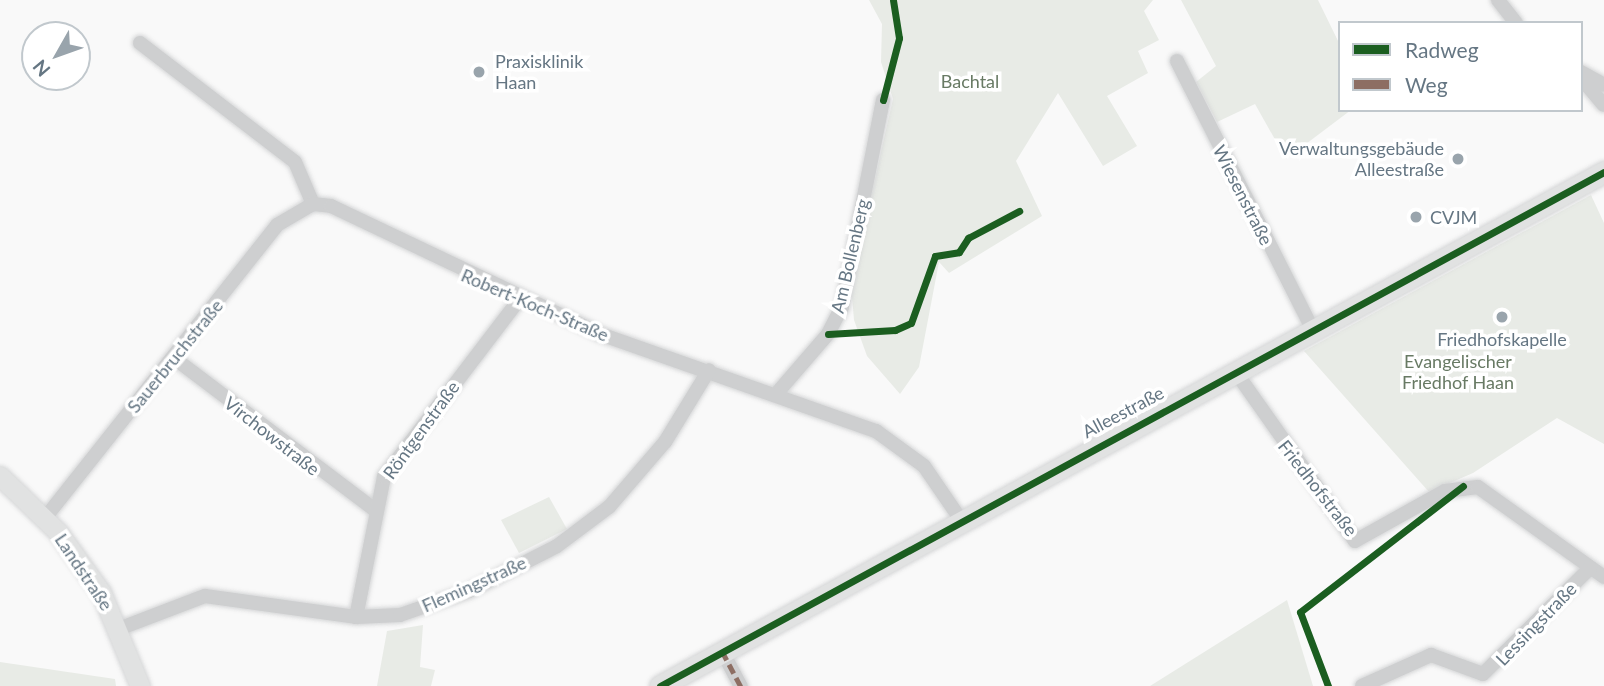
<!DOCTYPE html>
<meta charset="utf-8">
<style>
body{margin:0}
#map{position:relative;width:1604px;height:686px;overflow:hidden;background:#f9f9f9;font-family:Lato,sans-serif}
div>[style]{position:absolute}
.green>*{inset:0;background:#e8ebe6}
.roads{filter:drop-shadow(0 0 2px #d5d6d7) drop-shadow(0 0 2px #d5d6d7)}
.minor>*{height:14px;margin:-7px;padding:0 7px;transform-origin:7px;border-radius:7px;background:#cecfd0}
.secondary>*{height:19px;margin:-9.5px;padding:0 9.5px;transform-origin:9.5px;border-radius:9.5px;background:#e1e2e2}
.primary>*{height:21px;margin:-10.5px;padding:0 10.5px;transform-origin:10.5px;border-radius:10.5px;background:#e1e2e2}
.quiet>*{height:5px;margin-top:-2.5px;transform-origin:0;background:repeating-linear-gradient(90deg,#8d6e63 0 10px,transparent 0 15px)}
.cycleway>*{height:7px;margin:-3.5px;padding:0 3.5px;transform-origin:3.5px;border-radius:3.5px;background:#1b5e20}
.dots>*{width:19px;height:19px;translate:-50% -50%;box-sizing:border-box;border:4px solid #fff;border-radius:50%}
span{translate:-50% -50%;white-space:nowrap;text-align:center;line-height:1.15;-webkit-text-stroke:7px #fff;paint-order:stroke}
.poi-label{font-size:18px;color:#657683}
.left{translate:0 -50%;text-align:left}
.right{translate:-100% -50%;text-align:right}
.park-label{font-size:18px;color:#687a64}
.street-label{font-size:18px;color:#657683}
.legend{position:absolute;left:1338px;top:21px;width:245px;height:91px;box-sizing:border-box;background:#fff;border:2px solid #c1c8cd;margin:0;padding:9px 12px;list-style:none;font-size:21px;color:#657683}
.legend li{display:flex;align-items:center;gap:14px;height:35px}
.legend b{width:35px;border:2px solid #c1c8cd}
.north{position:absolute;left:21px;top:21px;width:70px;height:70px;box-sizing:border-box;background:#fff;border:2px solid #c1c8cd;border-radius:50%;rotate:230deg;font-size:19px;font-weight:700;line-height:28px;text-align:center;color:#657683}
.north::after{content:'';display:block;margin:auto;width:24px;height:32px;background:#99a4ac;clip-path:polygon(50% 0,100% 100%,50% 72%,0 100%)}
</style>
<div id="map">
<div class="green">
<div style="clip-path:polygon(869px 0,1153px 0,1144px 11px,1159px 40px,1138px 51px,1148px 73px,1107px 96px,1137px 146px,1103px 166px,1058px 93px,1016px 161px,1042px 216px,949px 273px,939px 262px,919px 367px,900px 394px,867px 356px,854px 320px,851px 285px,893px 99px,881px 62px,882px 24px)"></div>
<div style="clip-path:polygon(1181px 0,1318px 0,1340px 45px,1340px 110px,1351px 110px,1286px 159px,1255px 104px,1217px 122px,1196px 82px,1216px 66px)"></div>
<div style="clip-path:polygon(1591px 195px,1604px 223px,1604px 444px,1557px 418px,1473px 473px,1429px 492px,1304px 351px)"></div>
<div style="clip-path:polygon(549px 497px,567px 529px,519px 553px,501px 520px)"></div>
<div style="clip-path:polygon(1287px 600px,1313px 686px,1150px 686px)"></div>
<div style="clip-path:polygon(423px 625px,420px 667px,435px 670px,431px 686px,377px 686px,387px 631px)"></div>
<div style="clip-path:polygon(0 662px,115px 679px,116px 686px,0 686px)"></div>
</div>
<div class="roads">
<div class="minor">
<div style="left:1498px;top:0;width:29px;rotate:52deg"></div>
<div style="left:140px;top:43px;width:195px;rotate:37.5deg"></div>
<div style="left:295px;top:162px;width:46px;rotate:66.8deg"></div>
<div style="left:1177px;top:61px;width:299px;rotate:63.2deg"></div>
<div style="left:1581px;top:72px;width:26px;rotate:29deg"></div>
<div style="left:1581px;top:78px;width:35px;rotate:50deg"></div>
<div style="left:174px;top:358px;width:251px;rotate:37.1deg"></div>
<div style="left:1235px;top:371px;width:208px;rotate:54.8deg"></div>
<div style="left:1355px;top:541px;width:103px;rotate:-29.1deg"></div>
<div style="left:1445px;top:491px;width:33px;rotate:-7deg"></div>
<div style="left:1478px;top:487px;width:155px;rotate:35.5deg"></div>
<div style="left:777px;top:393px;width:78px;rotate:-49.2deg"></div>
<div style="left:828px;top:334px;width:30px;rotate:-63deg"></div>
<div style="left:842px;top:307px;width:211px;rotate:-78.8deg"></div>
<div style="left:45px;top:518px;width:374px;rotate:-51.6deg"></div>
<div style="left:277px;top:225px;width:42px;rotate:-30.3deg"></div>
<div style="left:313px;top:204px;width:18px;rotate:6deg"></div>
<div style="left:331px;top:206px;width:298px;rotate:25.4deg"></div>
<div style="left:600px;top:334px;width:293px;rotate:19.4deg"></div>
<div style="left:876px;top:431px;width:59px;rotate:36.1deg"></div>
<div style="left:924px;top:466px;width:65px;rotate:55.6deg"></div>
<div style="left:356px;top:617px;width:143px;rotate:-78.7deg"></div>
<div style="left:384px;top:477px;width:221px;rotate:-52.7deg"></div>
<div style="left:121px;top:628px;width:90px;rotate:-20.9deg"></div>
<div style="left:205px;top:596px;width:152px;rotate:7.9deg"></div>
<div style="left:356px;top:617px;width:44px;rotate:-2.6deg"></div>
<div style="left:400px;top:615px;width:73px;rotate:-19.2deg"></div>
<div style="left:469px;top:591px;width:99px;rotate:-27.1deg"></div>
<div style="left:557px;top:546px;width:65px;rotate:-36.9deg"></div>
<div style="left:609px;top:507px;width:86px;rotate:-49.3deg"></div>
<div style="left:665px;top:442px;width:84px;rotate:-58.6deg"></div>
<div style="left:722px;top:651px;width:40px;rotate:62deg"></div>
<div style="left:1362px;top:686px;width:76px;rotate:-24.2deg"></div>
<div style="left:1431px;top:655px;width:55px;rotate:20.1deg"></div>
<div style="left:1483px;top:674px;width:151px;rotate:-44.7deg"></div>
</div>
<div class="secondary">
<div style="left:0;top:476px;width:81px;rotate:44deg"></div>
<div style="left:58px;top:532px;width:74px;rotate:54.4deg"></div>
<div style="left:101px;top:592px;width:102px;rotate:67.5deg"></div>
</div>
<div class="primary">
<div style="left:660px;top:686px;width:1075px;rotate:-28.57deg"></div>
</div>
</div>
<div class="quiet">
<div style="left:722px;top:651px;width:40px;rotate:62deg"></div>
</div>
<div class="cycleway">
<div style="left:883px;top:100px;width:64px;rotate:-75.5deg"></div>
<div style="left:899px;top:38px;width:38px;rotate:-99deg"></div>
<div style="left:828px;top:334px;width:67px;rotate:-3.4deg"></div>
<div style="left:895px;top:330px;width:17px;rotate:-24deg"></div>
<div style="left:911px;top:323px;width:71px;rotate:-70.3deg"></div>
<div style="left:935px;top:256px;width:24px;rotate:-9deg"></div>
<div style="left:959px;top:252px;width:17px;rotate:-57deg"></div>
<div style="left:968px;top:238px;width:58px;rotate:-27.9deg"></div>
<div style="left:660px;top:686px;width:1075px;rotate:-28.57deg"></div>
<div style="left:1328px;top:686px;width:79px;rotate:-110.7deg"></div>
<div style="left:1300px;top:612px;width:206px;rotate:-37.7deg"></div>
</div>
<div class="dots">
<div style="left:479px;top:72px;background:#99a4ac"></div>
<div style="left:1458px;top:159px;background:#99a4ac"></div>
<div style="left:1416px;top:217px;background:#99a4ac"></div>
<div style="left:1502px;top:317px;background:#99a4ac"></div>
</div>
<div class="poi-label">
<span class="left" style="left:495px;top:72px">Praxisklinik<br>Haan</span>
<span class="right" style="left:1444px;top:159px">Verwaltungsgebäude<br>Alleestraße</span>
<span class="left" style="left:1430px;top:217px">CVJM</span>
<span style="left:1502px;top:339px">Friedhofskapelle</span>
</div>
<div class="park-label">
<span style="left:970px;top:81px">Bachtal</span>
<span style="left:1458px;top:372px">Evangelischer<br>Friedhof Haan</span>
</div>
<div class="street-label">
<span style="left:1243px;top:195px;rotate:63deg">Wiesenstraße</span>
<span style="left:850px;top:256px;rotate:-77deg">Am Bollenberg</span>
<span style="left:535px;top:305px;rotate:23deg">Robert-Koch-Straße</span>
<span style="left:175px;top:356px;rotate:-51deg">Sauerbruchstraße</span>
<span style="left:1123px;top:412px;rotate:-28deg">Alleestraße</span>
<span style="left:421px;top:430px;rotate:-54deg">Röntgenstraße</span>
<span style="left:272px;top:436px;rotate:38deg">Virchowstraße</span>
<span style="left:1318px;top:488px;rotate:52deg">Friedhofstraße</span>
<span style="left:84px;top:572px;rotate:56deg">Landstraße</span>
<span style="left:474px;top:584px;rotate:-24deg">Flemingstraße</span>
<span style="left:1536px;top:624px;rotate:-46deg">Lessingstraße</span>
</div>
<ul class="legend">
<li><b style="height:9px;background:#1b5e20"></b>Radweg</li>
<li><b style="height:9px;background:#8d6e63"></b>Weg</li>
</ul>
<div class="north">N</div>
</div>
